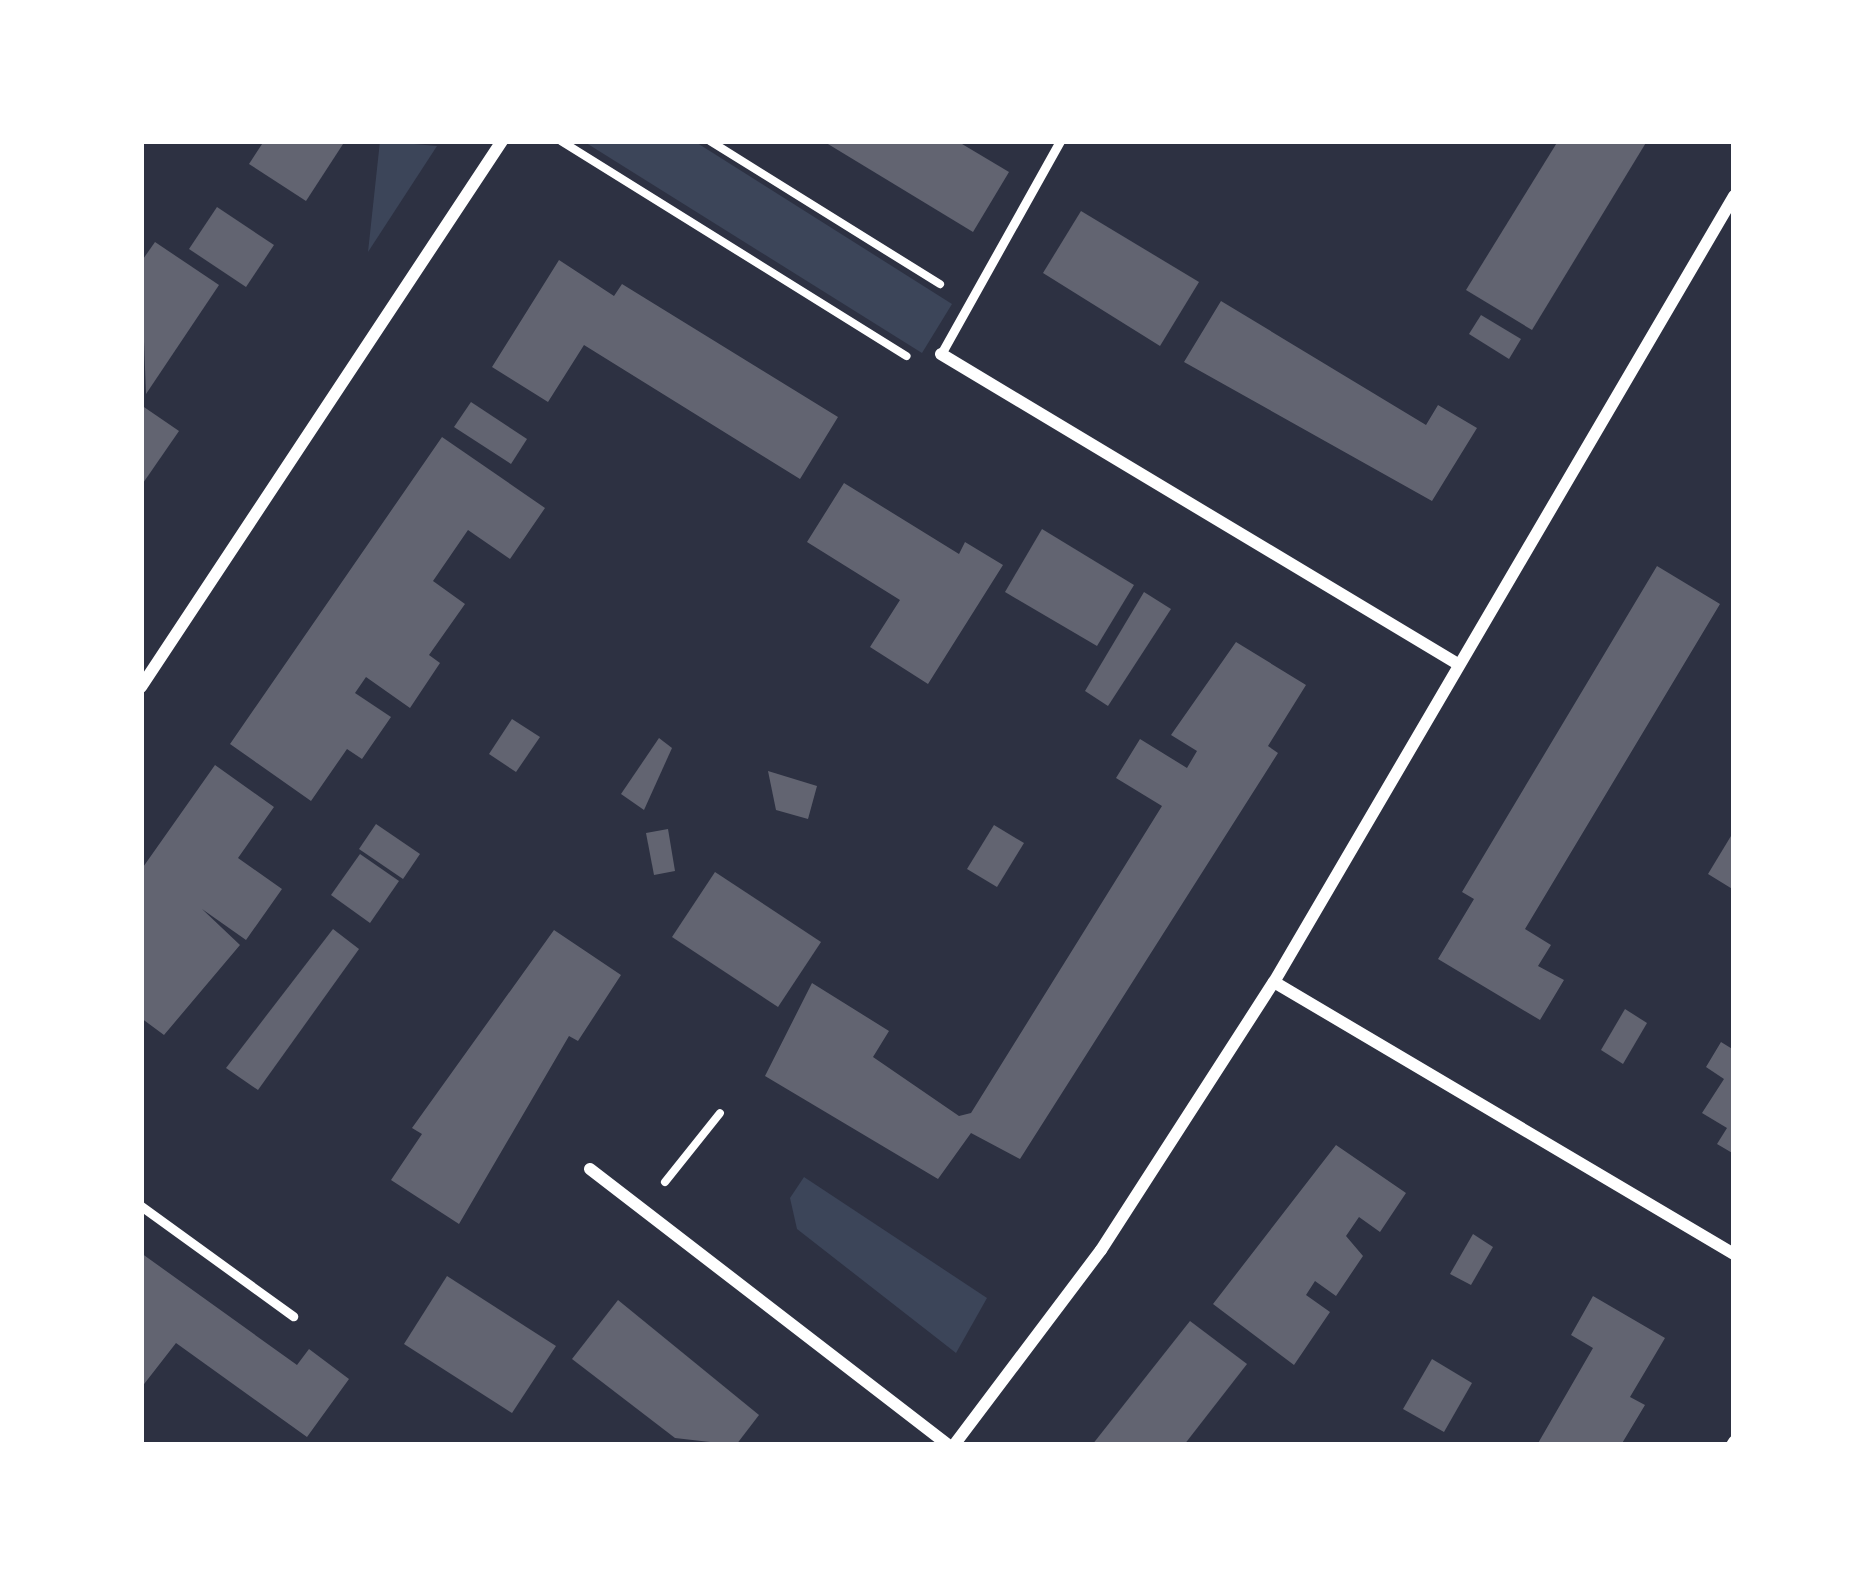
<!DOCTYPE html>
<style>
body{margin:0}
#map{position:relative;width:1875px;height:1586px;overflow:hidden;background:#2d3142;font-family:Montserrat,sans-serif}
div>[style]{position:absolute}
.green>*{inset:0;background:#3c4559}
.building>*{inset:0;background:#626471}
.path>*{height:8px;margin:-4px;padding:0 4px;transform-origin:4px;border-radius:4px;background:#fff}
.service>*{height:9px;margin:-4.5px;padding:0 4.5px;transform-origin:4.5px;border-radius:4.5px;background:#fff}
.minor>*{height:12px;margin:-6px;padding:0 6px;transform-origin:6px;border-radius:6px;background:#fff}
span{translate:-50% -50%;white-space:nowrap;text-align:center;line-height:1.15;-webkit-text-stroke:9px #fff;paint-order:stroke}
.frame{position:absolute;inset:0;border:144px solid #fff;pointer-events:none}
</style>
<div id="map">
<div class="green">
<div style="clip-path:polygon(380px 141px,437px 146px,368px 252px)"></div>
<div style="clip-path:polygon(583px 141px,694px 141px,952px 304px,922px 353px)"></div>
<div style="clip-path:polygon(804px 1177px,987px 1298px,956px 1353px,797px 1229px,790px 1198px)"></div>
</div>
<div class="building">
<div style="clip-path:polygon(264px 141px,345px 141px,306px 201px,249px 164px)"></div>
<div style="clip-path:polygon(823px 141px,957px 141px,1009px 172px,973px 232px)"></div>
<div style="clip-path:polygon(1558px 141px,1647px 141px,1532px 330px,1466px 290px)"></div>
<div style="clip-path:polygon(217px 207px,274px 245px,246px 287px,189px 249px)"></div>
<div style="clip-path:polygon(1081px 211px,1199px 282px,1160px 346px,1043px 273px)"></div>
<div style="clip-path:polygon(155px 242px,219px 285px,146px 394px,141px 262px)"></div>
<div style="clip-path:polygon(559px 260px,614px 296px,622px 284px,838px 417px,800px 479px,584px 345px,548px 402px,492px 367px)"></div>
<div style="clip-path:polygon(1221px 301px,1426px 425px,1438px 405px,1477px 428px,1432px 501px,1184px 362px)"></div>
<div style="clip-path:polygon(1481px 315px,1521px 339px,1509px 359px,1469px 334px)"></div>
<div style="clip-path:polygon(471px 402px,527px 439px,511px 464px,454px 427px)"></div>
<div style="clip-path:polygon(141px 405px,179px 431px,141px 486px)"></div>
<div style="clip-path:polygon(442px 437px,545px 508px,510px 559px,468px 530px,433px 581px,465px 604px,429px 655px,440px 663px,410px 708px,366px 677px,355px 693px,391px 717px,362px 759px,347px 749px,311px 801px,230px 744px)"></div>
<div style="clip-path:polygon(844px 483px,959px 554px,965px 542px,1003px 565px,928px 684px,870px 647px,900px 600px,807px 542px)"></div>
<div style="clip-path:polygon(1042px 529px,1134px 585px,1097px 646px,1005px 592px)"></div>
<div style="clip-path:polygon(1657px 566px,1720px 604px,1525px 929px,1551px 945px,1538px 966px,1564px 980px,1540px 1020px,1438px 959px,1474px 899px,1462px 892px)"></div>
<div style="clip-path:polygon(1144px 592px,1171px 609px,1108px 706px,1085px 691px)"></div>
<div style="clip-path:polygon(1236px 642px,1306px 685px,1268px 746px,1278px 753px,1020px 1159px,971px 1133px,938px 1179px,765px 1076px,812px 983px,889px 1031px,873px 1057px,959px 1116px,971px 1113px,1162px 806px,1116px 778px,1140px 739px,1187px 768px,1197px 751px,1171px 735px)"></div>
<div style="clip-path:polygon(512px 719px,540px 737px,516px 772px,489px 754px)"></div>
<div style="clip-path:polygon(659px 738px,672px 748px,644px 810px,621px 794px)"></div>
<div style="clip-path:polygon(215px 765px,274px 807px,238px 858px,282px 889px,246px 940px,202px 909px,240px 945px,164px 1035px,141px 1018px,141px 870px)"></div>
<div style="clip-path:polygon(768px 771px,817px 786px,808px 819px,776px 810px)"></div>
<div style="clip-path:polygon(376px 824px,420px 854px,403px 879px,359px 849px)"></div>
<div style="clip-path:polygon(994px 825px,1024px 843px,997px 887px,967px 869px)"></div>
<div style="clip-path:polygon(668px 829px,675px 871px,654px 875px,646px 833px)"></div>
<div style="clip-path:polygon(1734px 831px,1734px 890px,1708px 874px)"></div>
<div style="clip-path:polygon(360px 854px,399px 881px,370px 923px,331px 895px)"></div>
<div style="clip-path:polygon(715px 872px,821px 942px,778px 1007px,672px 937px)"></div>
<div style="clip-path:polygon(333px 929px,359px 949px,258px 1090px,226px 1068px)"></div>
<div style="clip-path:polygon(554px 930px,621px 975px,578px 1041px,569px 1036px,459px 1224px,391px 1180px,422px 1134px,412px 1128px)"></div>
<div style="clip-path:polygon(1625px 1009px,1647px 1023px,1623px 1064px,1601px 1050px)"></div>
<div style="clip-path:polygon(1721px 1042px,1734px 1050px,1734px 1154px,1717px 1144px,1727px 1128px,1702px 1113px,1724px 1079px,1706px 1067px)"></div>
<div style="clip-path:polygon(1336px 1145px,1406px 1193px,1380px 1232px,1359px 1217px,1346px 1236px,1363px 1256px,1336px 1296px,1315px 1281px,1306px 1295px,1330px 1312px,1294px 1365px,1213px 1304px)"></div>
<div style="clip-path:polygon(1473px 1234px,1493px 1247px,1471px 1285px,1450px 1274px)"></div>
<div style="clip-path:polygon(141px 1253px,297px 1365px,309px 1349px,349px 1379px,307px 1437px,176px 1343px,141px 1388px)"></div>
<div style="clip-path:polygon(447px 1276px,556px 1346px,512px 1413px,404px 1344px)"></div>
<div style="clip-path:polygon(1593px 1296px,1665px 1338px,1630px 1397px,1645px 1405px,1621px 1445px,1537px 1445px,1593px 1348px,1571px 1335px)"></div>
<div style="clip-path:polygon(618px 1300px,759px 1415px,736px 1445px,675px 1438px,572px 1359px)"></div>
<div style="clip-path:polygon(1190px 1321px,1247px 1364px,1184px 1445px,1092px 1445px)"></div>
<div style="clip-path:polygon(1432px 1359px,1472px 1383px,1444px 1432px,1403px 1409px)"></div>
</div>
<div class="path">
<div style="left:561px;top:141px;width:407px;rotate:31.9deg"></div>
<div style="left:710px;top:141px;width:271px;rotate:31.9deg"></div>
<div style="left:665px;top:1182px;width:88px;rotate:-51.4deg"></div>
</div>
<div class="service">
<div style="left:941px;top:354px;width:244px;rotate:-60.8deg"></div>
<div style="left:141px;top:1206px;width:188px;rotate:35.9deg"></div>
</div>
<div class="minor">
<div style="left:941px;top:354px;width:601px;rotate:30.96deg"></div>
<div style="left:141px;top:687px;width:655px;rotate:-56.53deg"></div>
<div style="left:1274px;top:982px;width:534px;rotate:30.6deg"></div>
<div style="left:590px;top:1169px;width:453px;rotate:37.6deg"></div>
<div style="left:954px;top:1445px;width:244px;rotate:-53deg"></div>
<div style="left:1101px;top:1250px;width:319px;rotate:-57.2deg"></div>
<div style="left:1274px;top:982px;width:911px;rotate:-59.66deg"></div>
<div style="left:1732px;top:1445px;width:4px;rotate:-56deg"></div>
</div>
<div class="frame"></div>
</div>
